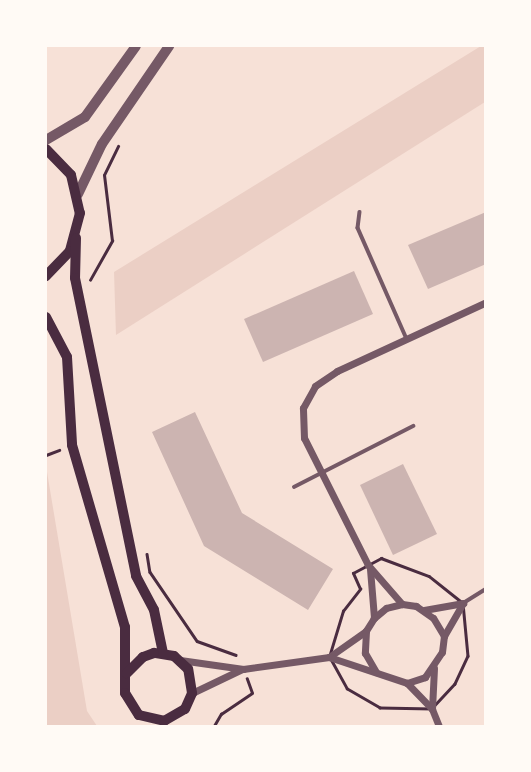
<!DOCTYPE html>
<style>
body{margin:0}
#map{position:relative;width:531px;height:772px;overflow:hidden;background:#f7e1d7;font-family:Quicksand,sans-serif}
div>[style]{position:absolute}
.green>*{inset:0;background:#ebcfc5}
.building>*{inset:0;background:#ccb4b1}
.path>*{height:2.5px;margin:-1.25px;padding:0 1.25px;transform-origin:1.25px;border-radius:1.25px;background:#4a2c40}
.service>*{height:3.5px;margin:-1.75px;padding:0 1.75px;transform-origin:1.75px;border-radius:1.75px;background:#755966}
.minor>*{height:7px;margin:-3.5px;padding:0 3.5px;transform-origin:3.5px;border-radius:3.5px;background:#755966}
.tertiary>*{height:10px;margin:-5px;padding:0 5px;transform-origin:5px;border-radius:5px;background:#755966}
.secondary>*{height:10px;margin:-5px;padding:0 5px;transform-origin:5px;border-radius:5px;background:#4a2c40}
span{translate:-50% -50%;white-space:nowrap;text-align:center;line-height:1.15;-webkit-text-stroke:7px #fffaf5;paint-order:stroke}
.frame{position:absolute;inset:0;border:47px solid #fffaf5;pointer-events:none}
</style>
<div id="map">
<div class="green">
<div style="clip-path:polygon(481px 46px,485px 46px,485px 102px,116px 335px,114px 272px)"></div>
<div style="clip-path:polygon(46px 466px,87px 711px,97px 726px,46px 726px)"></div>
</div>
<div class="building">
<div style="clip-path:polygon(486px 212px,486px 264px,428px 289px,408px 245px)"></div>
<div style="clip-path:polygon(354px 271px,373px 314px,263px 362px,244px 319px)"></div>
<div style="clip-path:polygon(195px 412px,242px 513px,333px 569px,308px 610px,204px 546px,152px 432px)"></div>
<div style="clip-path:polygon(403px 464px,437px 534px,393px 555px,360px 485px)"></div>
</div>
<div class="path">
<div style="left:90px;top:280px;width:45px;rotate:-60.6deg"></div>
<div style="left:112px;top:241px;width:66px;rotate:-96.9deg"></div>
<div style="left:104px;top:175px;width:32px;rotate:-64deg"></div>
<div style="left:46px;top:455px;width:14px;rotate:-21deg"></div>
<div style="left:147px;top:554px;width:18px;rotate:81deg"></div>
<div style="left:150px;top:572px;width:83px;rotate:55.7deg"></div>
<div style="left:197px;top:641px;width:41px;rotate:19.7deg"></div>
<div style="left:381px;top:558px;width:51px;rotate:20.6deg"></div>
<div style="left:429px;top:576px;width:43px;rotate:38.5deg"></div>
<div style="left:463px;top:603px;width:53px;rotate:84.6deg"></div>
<div style="left:468px;top:656px;width:31px;rotate:115deg"></div>
<div style="left:455px;top:684px;width:34px;rotate:133deg"></div>
<div style="left:432px;top:709px;width:52px;rotate:-178.9deg"></div>
<div style="left:380px;top:708px;width:38px;rotate:-150deg"></div>
<div style="left:347px;top:689px;width:37px;rotate:-119deg"></div>
<div style="left:329px;top:657px;width:48px;rotate:-73.1deg"></div>
<div style="left:343px;top:611px;width:28px;rotate:-52deg"></div>
<div style="left:360px;top:589px;width:17px;rotate:-114deg"></div>
<div style="left:353px;top:573px;width:32px;rotate:-28deg"></div>
<div style="left:214px;top:726px;width:14px;rotate:-60deg"></div>
<div style="left:221px;top:714px;width:37px;rotate:-34deg"></div>
<div style="left:252px;top:693px;width:15px;rotate:-110deg"></div>
</div>
<div class="service">
<div style="left:360px;top:212px;width:16px;rotate:97deg"></div>
<div style="left:358px;top:228px;width:121px;rotate:66.2deg"></div>
<div style="left:294px;top:487px;width:134px;rotate:-27.1deg"></div>
<div style="left:465px;top:602px;width:25px;rotate:-32deg"></div>
</div>
<div class="minor">
<div style="left:370px;top:569px;width:49px;rotate:85.3deg"></div>
<div style="left:402px;top:604px;width:52px;rotate:-131.1deg"></div>
<div style="left:368px;top:565px;width:142px;rotate:-116.7deg"></div>
<div style="left:304px;top:438px;width:30px;rotate:-92deg"></div>
<div style="left:303px;top:408px;width:25px;rotate:-61deg"></div>
<div style="left:315px;top:386px;width:27px;rotate:-34deg"></div>
<div style="left:337px;top:371px;width:164px;rotate:-24.8deg"></div>
<div style="left:424px;top:610px;width:40px;rotate:-10deg"></div>
<div style="left:444px;top:636px;width:38px;rotate:-60deg"></div>
<div style="left:329px;top:657px;width:45px;rotate:-35.1deg"></div>
<div style="left:180px;top:660px;width:64px;rotate:8.1deg"></div>
<div style="left:243px;top:669px;width:87px;rotate:-7.9deg"></div>
<div style="left:329px;top:657px;width:82px;rotate:18.4deg"></div>
<div style="left:407px;top:683px;width:19px;rotate:-18deg"></div>
<div style="left:425px;top:677px;width:30px;rotate:-56deg"></div>
<div style="left:442px;top:652px;width:16px;rotate:-83deg"></div>
<div style="left:444px;top:636px;width:21px;rotate:-121deg"></div>
<div style="left:433px;top:618px;width:21px;rotate:-145deg"></div>
<div style="left:416px;top:606px;width:14px;rotate:-172deg"></div>
<div style="left:402px;top:604px;width:16px;rotate:166deg"></div>
<div style="left:386px;top:608px;width:16px;rotate:140deg"></div>
<div style="left:374px;top:618px;width:15px;rotate:122deg"></div>
<div style="left:366px;top:631px;width:22px;rotate:93deg"></div>
<div style="left:365px;top:653px;width:22px;rotate:60deg"></div>
<div style="left:407px;top:683px;width:36px;rotate:46deg"></div>
<div style="left:432px;top:709px;width:18px;rotate:68deg"></div>
<div style="left:192px;top:693px;width:55px;rotate:-25.6deg"></div>
<div style="left:432px;top:709px;width:41px;rotate:-87.2deg"></div>
</div>
<div class="tertiary">
<div style="left:46px;top:140px;width:45px;rotate:-30.5deg"></div>
<div style="left:85px;top:117px;width:87px;rotate:-54.3deg"></div>
<div style="left:78px;top:194px;width:55px;rotate:-64.4deg"></div>
<div style="left:102px;top:144px;width:119px;rotate:-55.6deg"></div>
</div>
<div class="secondary">
<div style="left:46px;top:149px;width:36px;rotate:46deg"></div>
<div style="left:71px;top:175px;width:39px;rotate:77deg"></div>
<div style="left:80px;top:213px;width:39px;rotate:105deg"></div>
<div style="left:70px;top:251px;width:35px;rotate:134deg"></div>
<div style="left:76px;top:238px;width:40px;rotate:91.4deg"></div>
<div style="left:75px;top:278px;width:304px;rotate:78.4deg"></div>
<div style="left:136px;top:576px;width:38px;rotate:62deg"></div>
<div style="left:154px;top:610px;width:44px;rotate:78.2deg"></div>
<div style="left:46px;top:317px;width:45px;rotate:62.3deg"></div>
<div style="left:67px;top:357px;width:88px;rotate:86.7deg"></div>
<div style="left:72px;top:445px;width:190px;rotate:73.8deg"></div>
<div style="left:125px;top:627px;width:66px;rotate:90deg"></div>
<div style="left:125px;top:693px;width:26px;rotate:58deg"></div>
<div style="left:139px;top:715px;width:26px;rotate:13deg"></div>
<div style="left:164px;top:721px;width:24px;rotate:-30deg"></div>
<div style="left:185px;top:709px;width:17px;rotate:-66deg"></div>
<div style="left:192px;top:693px;width:24px;rotate:-99deg"></div>
<div style="left:188px;top:669px;width:19px;rotate:-137deg"></div>
<div style="left:174px;top:656px;width:20px;rotate:-171deg"></div>
<div style="left:154px;top:653px;width:12px;rotate:160deg"></div>
<div style="left:143px;top:657px;width:23px;rotate:135deg"></div>
</div>
<div class="frame"></div>
</div>
